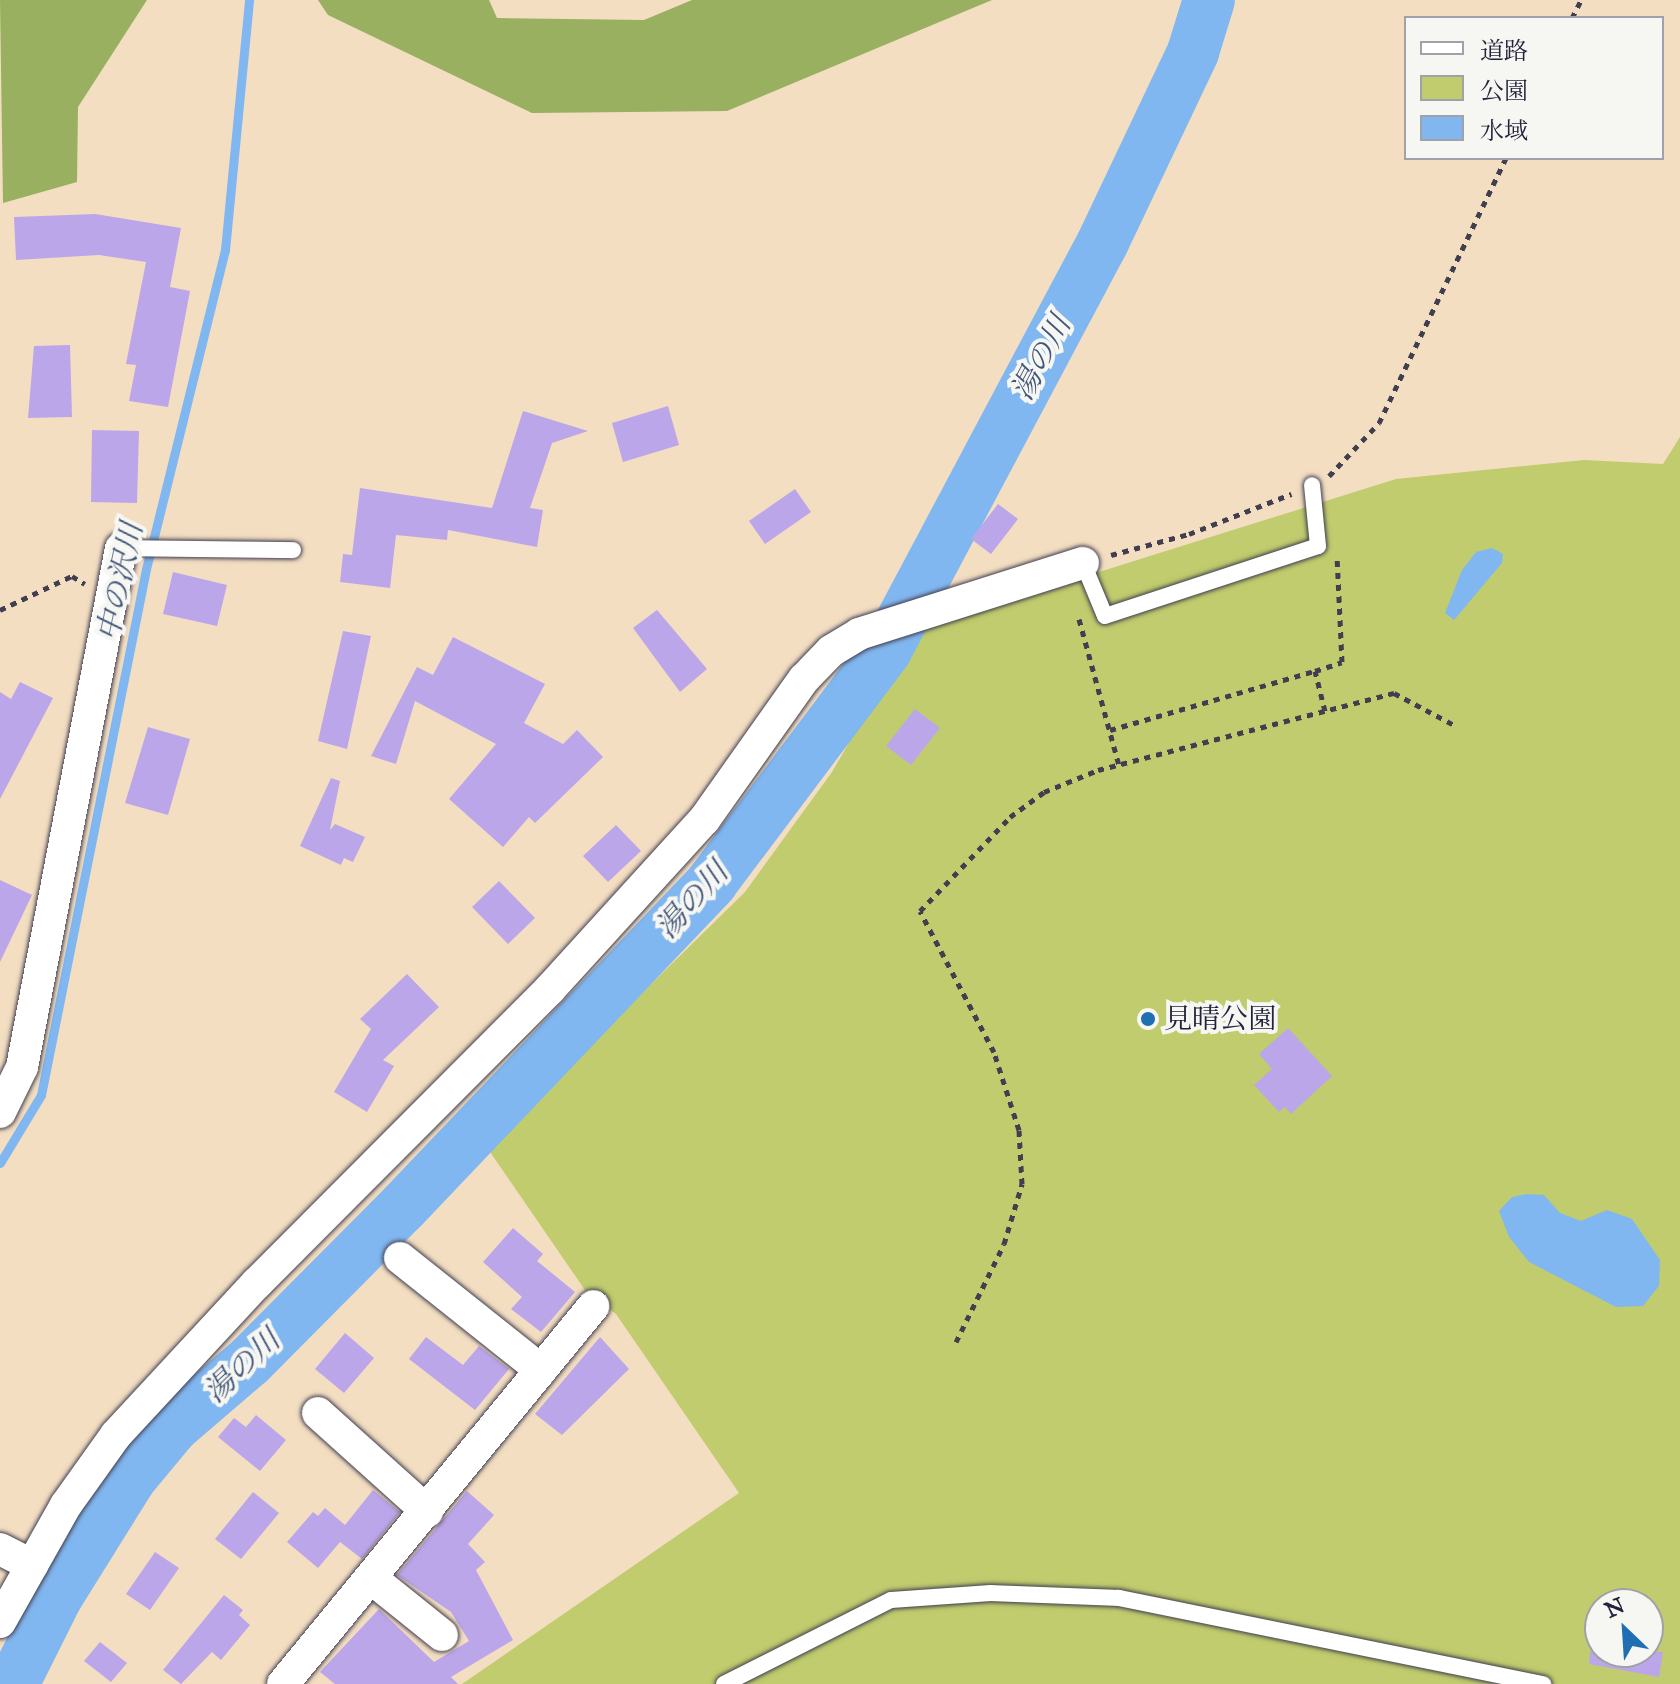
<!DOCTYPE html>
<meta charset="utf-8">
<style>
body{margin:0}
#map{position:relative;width:1680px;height:1684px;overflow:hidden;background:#f3dec2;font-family:"IM FELL Great Primer","Noto Serif JP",serif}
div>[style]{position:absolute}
.green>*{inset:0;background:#c0cc6d}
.forest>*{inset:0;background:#98b060}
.water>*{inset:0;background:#81b7f0}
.stream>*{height:9px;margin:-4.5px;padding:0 4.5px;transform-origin:4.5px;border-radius:4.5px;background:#81b7f0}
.river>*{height:52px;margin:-26px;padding:0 26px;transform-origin:26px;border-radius:26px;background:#81b7f0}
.building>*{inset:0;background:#bca6ea}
.path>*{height:5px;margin-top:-2.5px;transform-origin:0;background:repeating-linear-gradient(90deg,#413e4f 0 6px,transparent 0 12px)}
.roads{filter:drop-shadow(0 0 2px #413e4f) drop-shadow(0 0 2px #413e4f)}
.service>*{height:16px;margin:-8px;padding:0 8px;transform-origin:8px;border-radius:8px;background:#fff}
.minor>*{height:32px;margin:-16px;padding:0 16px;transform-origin:16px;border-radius:16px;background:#fff}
.dots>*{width:22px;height:22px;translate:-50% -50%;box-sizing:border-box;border:4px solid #f6f6f2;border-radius:50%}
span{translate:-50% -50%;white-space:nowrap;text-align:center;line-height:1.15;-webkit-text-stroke:8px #f6f6f2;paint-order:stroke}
.poi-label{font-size:28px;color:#22223b}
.left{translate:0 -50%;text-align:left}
.water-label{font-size:30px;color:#43567a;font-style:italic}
.legend{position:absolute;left:1404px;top:16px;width:260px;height:144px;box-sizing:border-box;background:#f6f6f2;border:2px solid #a1a1a9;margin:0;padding:10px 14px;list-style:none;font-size:24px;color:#22223b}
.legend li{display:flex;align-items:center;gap:16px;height:40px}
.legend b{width:40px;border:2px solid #a1a1a9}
.north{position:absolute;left:1584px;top:1588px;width:80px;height:80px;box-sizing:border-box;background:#f6f6f2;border:2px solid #a1a1a9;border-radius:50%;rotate:335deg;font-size:22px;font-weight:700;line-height:32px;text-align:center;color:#22223b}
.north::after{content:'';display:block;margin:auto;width:28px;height:36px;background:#1f6fb2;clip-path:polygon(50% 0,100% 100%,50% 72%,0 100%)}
</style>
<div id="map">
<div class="green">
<div style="clip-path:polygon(evenodd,1680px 437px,1680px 1684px,462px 1684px,739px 1493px,616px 1314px,587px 1293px,486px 1146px,745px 892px,832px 772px,914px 630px,1396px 479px,1584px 460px,1663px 464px,1680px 437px,1600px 1604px,1648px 1604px,1648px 1652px,1600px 1652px,1600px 1604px)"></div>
</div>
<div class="forest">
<div style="clip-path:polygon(0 0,147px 0,78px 107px,77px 182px,3px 203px)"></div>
<div style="clip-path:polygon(318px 0,489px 0,497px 18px,644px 20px,692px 0,992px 0,727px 111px,532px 113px,328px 15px)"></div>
</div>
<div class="water">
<div style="clip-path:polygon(1492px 548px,1503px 554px,1502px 563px,1454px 620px,1445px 613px,1462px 570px,1476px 552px)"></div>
<div style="clip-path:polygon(1527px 1194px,1544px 1195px,1560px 1213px,1581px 1221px,1607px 1210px,1632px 1219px,1660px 1260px,1659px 1286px,1643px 1306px,1616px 1307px,1529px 1262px,1509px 1237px,1499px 1211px,1512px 1197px)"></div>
</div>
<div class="stream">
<div style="left:0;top:1163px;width:79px;rotate:-58.9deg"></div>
<div style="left:41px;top:1095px;width:536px;rotate:-78.71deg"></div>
<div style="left:146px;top:569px;width:329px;rotate:-76.1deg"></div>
<div style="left:225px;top:250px;width:251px;rotate:-84.5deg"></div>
</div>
<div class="river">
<div style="left:13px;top:1684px;width:96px;rotate:-63.4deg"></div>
<div style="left:56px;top:1598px;width:140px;rotate:-58.1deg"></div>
<div style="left:130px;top:1479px;width:67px;rotate:-50.4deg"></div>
<div style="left:173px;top:1427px;width:101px;rotate:-40.6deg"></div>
<div style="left:250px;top:1361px;width:217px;rotate:-45.2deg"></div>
<div style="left:403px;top:1207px;width:448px;rotate:-46.4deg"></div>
<div style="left:712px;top:882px;width:290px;rotate:-53.1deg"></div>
<div style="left:886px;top:650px;width:460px;rotate:-62deg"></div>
<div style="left:1102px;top:244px;width:212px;rotate:-64.6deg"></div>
<div style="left:1193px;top:52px;width:54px;rotate:-72.9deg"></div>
</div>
<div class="building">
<div style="clip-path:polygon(95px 214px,181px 228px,170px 287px,190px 291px,168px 407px,129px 401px,136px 365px,126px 364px,146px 262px,99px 255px,16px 260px,14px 217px)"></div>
<div style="clip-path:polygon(70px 345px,72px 417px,28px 418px,34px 346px)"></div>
<div style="clip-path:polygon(668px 406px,679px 445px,623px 462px,612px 423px)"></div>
<div style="clip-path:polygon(523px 411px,588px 431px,552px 443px,530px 508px,543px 510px,537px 547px,448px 530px,447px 540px,396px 535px,390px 588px,340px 582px,343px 554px,352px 555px,360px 488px,492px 508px)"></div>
<div style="clip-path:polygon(92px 430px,139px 431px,137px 503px,91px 502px)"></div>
<div style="clip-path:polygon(795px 489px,811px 512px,765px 544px,749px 521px)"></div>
<div style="clip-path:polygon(998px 504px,1018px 519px,991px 554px,971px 539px)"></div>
<div style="clip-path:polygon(173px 572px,227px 585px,217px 626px,163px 614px)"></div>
<div style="clip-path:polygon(657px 610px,707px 669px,680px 692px,633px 628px)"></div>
<div style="clip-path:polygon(343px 631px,371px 636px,347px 749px,318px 741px)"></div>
<div style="clip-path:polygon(453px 637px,545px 684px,524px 723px,563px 744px,577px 730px,603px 757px,535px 823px,529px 817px,503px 847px,449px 799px,496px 744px,415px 701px,396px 764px,371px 756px,417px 667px,433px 675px)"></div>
<div style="clip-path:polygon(20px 682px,53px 698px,0 799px,0 692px,11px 699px)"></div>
<div style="clip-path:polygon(915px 709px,940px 728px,911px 765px,886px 746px)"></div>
<div style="clip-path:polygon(148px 727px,190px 739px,168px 815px,125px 803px)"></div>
<div style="clip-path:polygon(331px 778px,340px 781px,330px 830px,335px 824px,365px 837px,353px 862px,344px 858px,341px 865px,300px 846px)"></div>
<div style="clip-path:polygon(616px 825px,641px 851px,608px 882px,583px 856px)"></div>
<div style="clip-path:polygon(0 880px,32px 895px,0 962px)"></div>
<div style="clip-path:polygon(499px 881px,535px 918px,508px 944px,472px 907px)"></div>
<div style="clip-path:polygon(407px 974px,439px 1007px,383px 1060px,394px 1066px,367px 1112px,334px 1092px,371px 1029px,360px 1019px)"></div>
<div style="clip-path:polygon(1288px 1028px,1332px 1076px,1291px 1114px,1285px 1107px,1279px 1112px,1254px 1085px,1272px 1069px,1259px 1054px)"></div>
<div style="clip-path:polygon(513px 1228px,543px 1254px,537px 1261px,575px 1292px,541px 1332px,511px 1309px,522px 1297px,483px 1262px)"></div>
<div style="clip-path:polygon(345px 1333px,374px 1358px,344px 1393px,315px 1369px)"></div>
<div style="clip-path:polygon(426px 1337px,463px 1365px,479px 1346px,509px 1369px,475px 1410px,409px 1359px)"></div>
<div style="clip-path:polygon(600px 1337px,629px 1369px,562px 1435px,535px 1414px)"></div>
<div style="clip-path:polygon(256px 1415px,286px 1440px,260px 1471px,218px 1437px,234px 1418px,246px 1427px)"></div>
<div style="clip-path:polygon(373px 1490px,400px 1512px,362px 1559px,340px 1542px,318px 1568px,287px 1542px,313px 1512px,318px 1516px,325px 1508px,345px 1525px)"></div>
<div style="clip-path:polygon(467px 1491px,494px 1515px,468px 1544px,485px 1562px,476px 1570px,513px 1640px,451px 1677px,458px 1684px,335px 1684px,320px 1672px,379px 1609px,434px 1662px,469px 1641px,451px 1612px,397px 1575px)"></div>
<div style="clip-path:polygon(253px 1492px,279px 1513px,241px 1559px,215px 1539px)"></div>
<div style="clip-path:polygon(155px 1552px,179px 1568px,150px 1610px,126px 1594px)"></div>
<div style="clip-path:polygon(224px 1595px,243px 1610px,239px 1615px,250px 1625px,221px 1660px,212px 1652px,181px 1684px,163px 1670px)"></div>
<div style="clip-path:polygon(100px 1642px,127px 1663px,111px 1682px,84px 1661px)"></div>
<div style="clip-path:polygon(1590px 1652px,1663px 1652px,1659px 1677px,1589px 1664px)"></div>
</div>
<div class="path">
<div style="left:1572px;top:18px;width:20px;rotate:-63deg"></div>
<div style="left:1329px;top:476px;width:73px;rotate:-46.7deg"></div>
<div style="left:1379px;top:423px;width:294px;rotate:-64.4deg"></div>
<div style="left:1111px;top:555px;width:81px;rotate:-15.1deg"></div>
<div style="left:1189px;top:534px;width:110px;rotate:-21.4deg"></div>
<div style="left:0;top:610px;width:80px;rotate:-25.3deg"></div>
<div style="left:72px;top:576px;width:15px;rotate:32deg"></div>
<div style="left:1079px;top:619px;width:151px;rotate:74.7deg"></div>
<div style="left:1325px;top:711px;width:41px;rotate:-104deg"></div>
<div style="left:1315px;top:671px;width:28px;rotate:-18deg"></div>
<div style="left:1342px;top:662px;width:105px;rotate:-92.7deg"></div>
<div style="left:1110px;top:730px;width:213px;rotate:-16.1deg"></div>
<div style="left:956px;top:1342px;width:109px;rotate:-63.9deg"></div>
<div style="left:1004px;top:1244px;width:63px;rotate:-73.3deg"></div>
<div style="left:1022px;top:1184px;width:54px;rotate:-93.2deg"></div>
<div style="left:1019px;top:1130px;width:82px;rotate:-107.8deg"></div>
<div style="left:994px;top:1052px;width:159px;rotate:-117.7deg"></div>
<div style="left:920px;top:911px;width:130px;rotate:-46.2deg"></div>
<div style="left:1010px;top:817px;width:42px;rotate:-36.3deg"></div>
<div style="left:1044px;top:792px;width:58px;rotate:-22.2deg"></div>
<div style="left:1098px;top:770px;width:306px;rotate:-14.6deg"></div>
<div style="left:1394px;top:693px;width:70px;rotate:28deg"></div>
</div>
<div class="roads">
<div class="service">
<div style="left:121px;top:548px;width:172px;rotate:0.7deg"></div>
<div style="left:1083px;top:563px;width:57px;rotate:67.5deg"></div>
<div style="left:1105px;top:616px;width:224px;rotate:-18.2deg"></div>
<div style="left:1318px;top:546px;width:61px;rotate:-95.6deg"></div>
<div style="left:724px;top:1684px;width:187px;rotate:-26.7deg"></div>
<div style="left:891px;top:1600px;width:100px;rotate:-4deg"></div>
<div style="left:991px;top:1593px;width:128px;rotate:2.2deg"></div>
<div style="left:1119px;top:1598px;width:433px;rotate:11.5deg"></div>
</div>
<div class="minor">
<div style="left:0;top:1112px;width:50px;rotate:-63.9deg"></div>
<div style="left:22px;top:1067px;width:528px;rotate:-79.2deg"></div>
<div style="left:400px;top:1258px;width:180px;rotate:38.5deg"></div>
<div style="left:318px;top:1413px;width:147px;rotate:42deg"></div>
<div style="left:0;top:1549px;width:36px;rotate:27deg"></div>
<div style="left:371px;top:1578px;width:91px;rotate:38.8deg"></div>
<div style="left:0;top:1622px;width:134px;rotate:-60.6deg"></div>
<div style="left:66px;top:1505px;width:86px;rotate:-54.5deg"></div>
<div style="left:116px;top:1435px;width:207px;rotate:-47.2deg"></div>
<div style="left:257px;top:1283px;width:415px;rotate:-45.1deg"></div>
<div style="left:550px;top:989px;width:229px;rotate:-47.7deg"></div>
<div style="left:704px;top:820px;width:173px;rotate:-54.7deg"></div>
<div style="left:804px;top:679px;width:39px;rotate:-46deg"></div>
<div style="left:831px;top:651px;width:33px;rotate:-31deg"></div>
<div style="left:859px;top:634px;width:235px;rotate:-17.6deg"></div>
<div style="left:283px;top:1684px;width:489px;rotate:-50.6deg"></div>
</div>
</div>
<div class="dots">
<div style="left:1148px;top:1019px;background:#1f6fb2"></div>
</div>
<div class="poi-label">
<span class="left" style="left:1164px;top:1019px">見晴公園</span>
</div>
<div class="water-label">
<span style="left:1041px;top:358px;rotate:-62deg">湯の川</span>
<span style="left:120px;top:582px;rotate:-78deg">中の沢川</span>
<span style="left:692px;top:900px;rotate:-48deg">湯の川</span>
<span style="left:242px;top:1366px;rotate:-43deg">湯の川</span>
</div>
<ul class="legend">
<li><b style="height:10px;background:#fff"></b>道路</li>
<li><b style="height:22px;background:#c0cc6d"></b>公園</li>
<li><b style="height:22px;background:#81b7f0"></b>水域</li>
</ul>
<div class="north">N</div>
</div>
